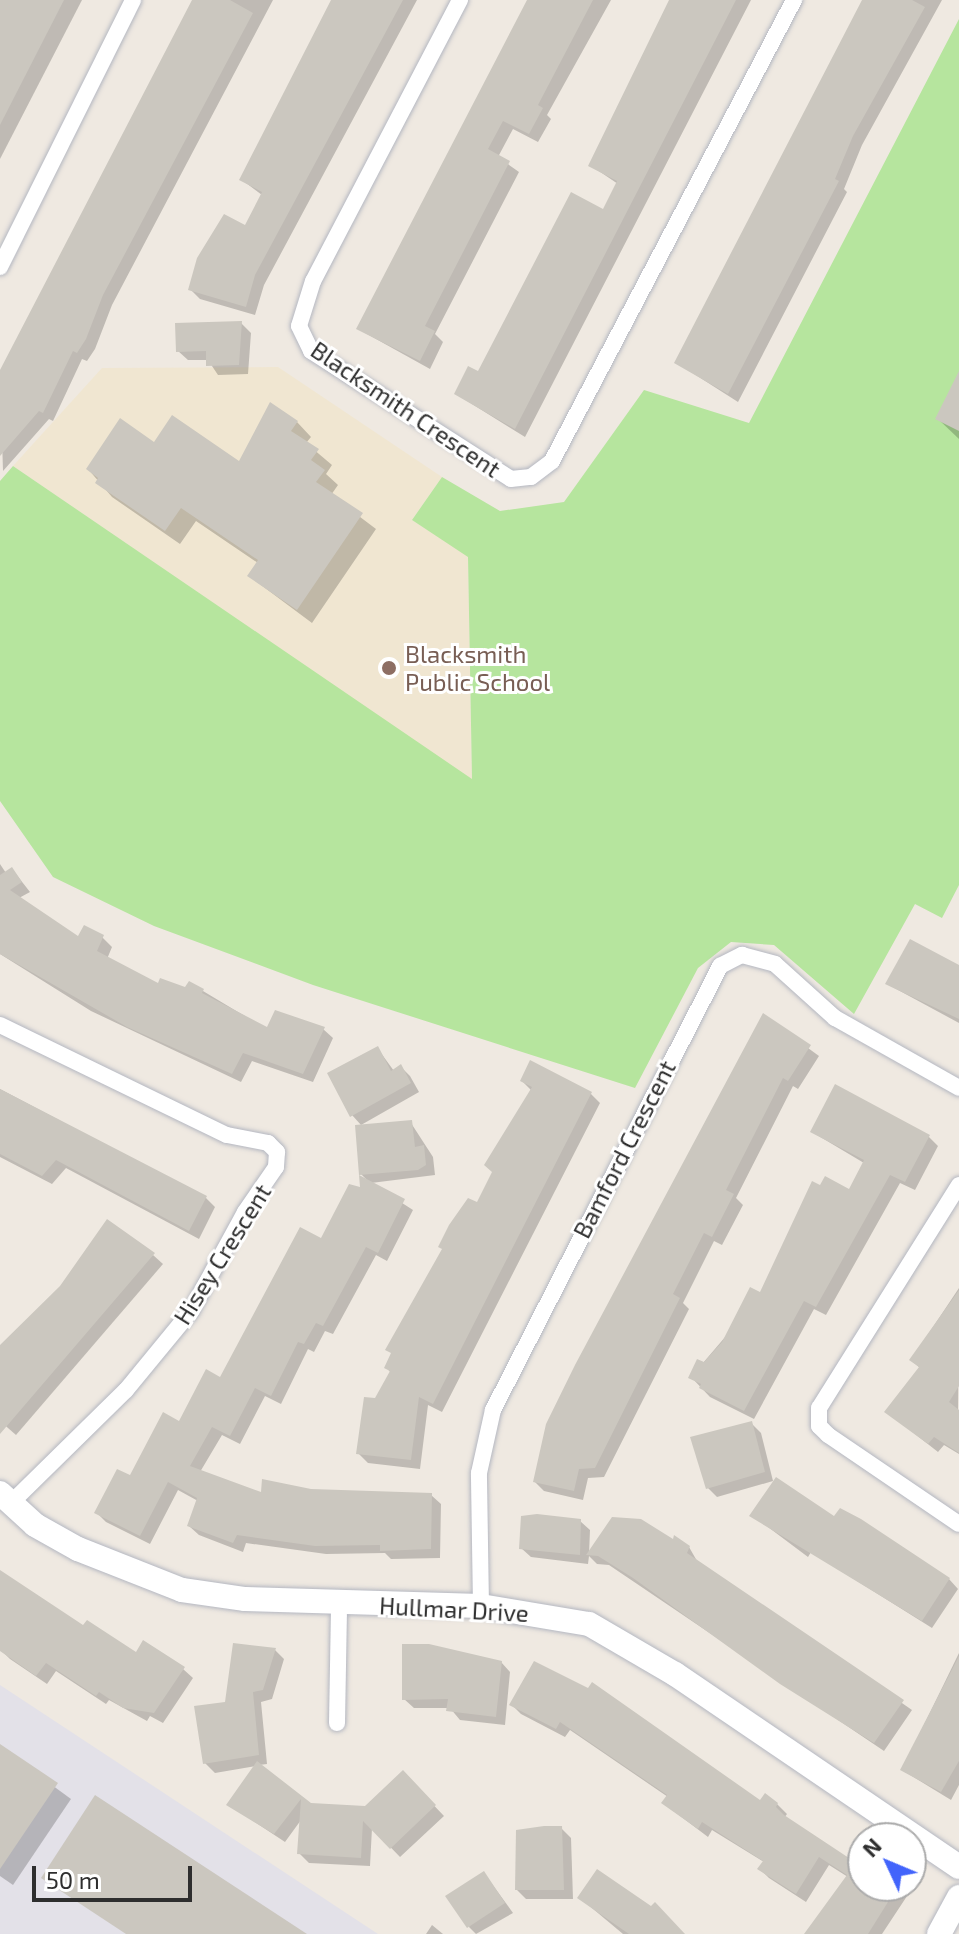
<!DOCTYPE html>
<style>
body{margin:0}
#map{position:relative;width:959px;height:1934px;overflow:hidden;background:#efe9e1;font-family:"Exo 2",sans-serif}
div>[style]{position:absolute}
.industrial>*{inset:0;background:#e3e1e8}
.education>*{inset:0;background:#f0e6d1}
.green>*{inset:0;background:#b6e59e}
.shadow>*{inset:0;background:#0003}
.building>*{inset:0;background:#cbc7bf}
.roads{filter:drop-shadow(0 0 2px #b4b7c1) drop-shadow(0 0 2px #b4b7c1)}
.street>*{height:16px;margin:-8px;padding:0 8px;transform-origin:8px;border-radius:8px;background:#fff}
.secondary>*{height:24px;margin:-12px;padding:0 12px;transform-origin:12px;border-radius:12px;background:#fff}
.dots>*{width:22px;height:22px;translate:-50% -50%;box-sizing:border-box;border:4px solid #fff;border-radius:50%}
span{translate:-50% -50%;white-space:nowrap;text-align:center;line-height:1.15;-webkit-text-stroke:6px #fff;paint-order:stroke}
.street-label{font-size:24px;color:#2e2e2e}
.education-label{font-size:24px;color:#785e54}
.left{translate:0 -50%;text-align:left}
.north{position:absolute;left:847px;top:1822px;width:80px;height:80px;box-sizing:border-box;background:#fff;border:2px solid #ababab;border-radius:50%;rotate:314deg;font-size:22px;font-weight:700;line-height:32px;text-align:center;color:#2e2e2e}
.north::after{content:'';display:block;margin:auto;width:28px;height:36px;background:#4264fb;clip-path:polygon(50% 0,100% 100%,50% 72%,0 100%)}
.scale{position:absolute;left:32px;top:1866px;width:160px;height:36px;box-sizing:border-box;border:4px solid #2e2e2e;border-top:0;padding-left:10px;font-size:24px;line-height:28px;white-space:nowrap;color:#2e2e2e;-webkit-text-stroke:6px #fff;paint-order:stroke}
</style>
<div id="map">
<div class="industrial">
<div style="clip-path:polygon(0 1685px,378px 1934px,0 1934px)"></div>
</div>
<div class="education">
<div style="clip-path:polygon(278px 367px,442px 477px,412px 520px,468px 556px,472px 780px,13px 466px,102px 368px)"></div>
</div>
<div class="green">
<div style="clip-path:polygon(959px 19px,959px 885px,942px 918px,915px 904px,854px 1014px,774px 945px,731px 942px,698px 968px,635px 1088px,313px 985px,154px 926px,53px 877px,0 801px,0 481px,13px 466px,472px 779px,468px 557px,412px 520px,442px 477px,500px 511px,564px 502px,644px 390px,749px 423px)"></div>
</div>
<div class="shadow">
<div style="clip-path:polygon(3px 0,82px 0,0 159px,0 7px)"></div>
<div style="clip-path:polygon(194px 0,273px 0,112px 305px,95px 349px,87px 361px,82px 359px,53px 421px,49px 419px,3px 471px,0 375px)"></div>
<div style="clip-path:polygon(334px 0,417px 0,264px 285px,255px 315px,200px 299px,190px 289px,246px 228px,262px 195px,242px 180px)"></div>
<div style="clip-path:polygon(529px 0,611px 0,547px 115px,551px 119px,538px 142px,513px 129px,498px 157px,519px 172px,435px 334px,443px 342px,430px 369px,358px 329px)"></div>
<div style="clip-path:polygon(674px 0,751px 0,525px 437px,456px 394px,479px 374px,604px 211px,618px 184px,590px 165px)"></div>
<div style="clip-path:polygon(864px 0,942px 0,862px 145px,844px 189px,847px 192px,738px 402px,677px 363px)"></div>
<div style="clip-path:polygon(241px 323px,251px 333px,248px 374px,218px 375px,208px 360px,188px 360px,178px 351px)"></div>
<div style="clip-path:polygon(959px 376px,959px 439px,937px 418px)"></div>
<div style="clip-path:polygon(297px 422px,311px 437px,306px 443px,332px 465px,326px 474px,338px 485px,331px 495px,376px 529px,312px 623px,249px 576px,258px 563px,196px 521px,180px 544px,112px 497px,88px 469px,155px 444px,240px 464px)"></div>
<div style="clip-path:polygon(0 864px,6px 873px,12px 869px,30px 892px,19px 898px,79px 939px,102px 937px,112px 947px,107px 959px,158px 986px,203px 991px,268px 1030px,323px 1029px,333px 1038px,313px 1082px,252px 1061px,241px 1082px,91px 1011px,0 954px)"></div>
<div style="clip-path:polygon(959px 967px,959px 1023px,887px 984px)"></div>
<div style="clip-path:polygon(764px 1016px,819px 1056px,798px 1089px,793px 1086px,736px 1198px,743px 1205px,722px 1245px,714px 1241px,683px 1303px,689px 1309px,604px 1477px,588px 1478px,583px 1500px,544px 1491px,535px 1482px)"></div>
<div style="clip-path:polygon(378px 1049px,394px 1071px,401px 1067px,410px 1076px,419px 1092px,361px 1125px,352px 1115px)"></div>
<div style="clip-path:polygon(522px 1081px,591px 1094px,600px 1103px,442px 1412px,428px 1405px,420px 1469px,368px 1463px,358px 1453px,391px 1373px,386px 1367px,477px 1205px,532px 1091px)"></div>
<div style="clip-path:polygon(0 1089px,206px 1198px,215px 1207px,199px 1239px,66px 1168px,52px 1184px,0 1157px)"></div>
<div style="clip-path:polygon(411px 1123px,433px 1157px,435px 1175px,371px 1183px,413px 1210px,387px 1261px,376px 1255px,333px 1334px,325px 1331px,314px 1352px,308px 1349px,281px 1404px,265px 1396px,240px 1444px,222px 1435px,200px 1472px,262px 1495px,311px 1491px,431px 1495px,441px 1504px,440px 1558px,391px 1559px,385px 1553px,326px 1554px,246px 1543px,243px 1552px,199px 1535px,189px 1526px,198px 1501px,178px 1490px,150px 1544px,106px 1522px,97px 1513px,221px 1379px,362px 1189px,368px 1181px,361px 1174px)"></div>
<div style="clip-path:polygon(812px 1132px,928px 1136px,938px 1146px,915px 1190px,900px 1183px,826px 1315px,814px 1309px,754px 1419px,710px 1397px,691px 1377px,850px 1191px,864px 1163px)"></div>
<div style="clip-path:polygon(153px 1255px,163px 1264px,16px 1435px,0 1421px,0 1357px)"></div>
<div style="clip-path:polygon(959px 1288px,958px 1411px,959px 1454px,944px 1445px,938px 1452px,887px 1412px,920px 1368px,911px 1360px)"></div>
<div style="clip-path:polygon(751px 1423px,761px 1433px,773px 1481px,717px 1497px,708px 1488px)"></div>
<div style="clip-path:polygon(752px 1515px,949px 1579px,958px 1589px,932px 1628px,811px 1552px,808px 1557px)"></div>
<div style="clip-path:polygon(580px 1521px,590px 1530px,589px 1554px,674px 1542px,689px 1547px,697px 1561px,912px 1710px,884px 1751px,609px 1565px,597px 1564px,589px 1556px,588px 1564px,531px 1557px,521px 1548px)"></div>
<div style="clip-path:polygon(0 1571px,84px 1628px,136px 1655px,183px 1669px,193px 1678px,163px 1723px,150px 1716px,147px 1721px,109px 1700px,106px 1704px,56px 1671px,47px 1684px,10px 1659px,0 1649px)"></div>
<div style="clip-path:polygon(275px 1650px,284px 1659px,272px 1699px,261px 1702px,267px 1764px,259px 1765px,310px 1805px,366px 1808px,403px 1773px,444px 1816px,400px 1857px,372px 1828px,370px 1866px,309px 1863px,299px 1853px,301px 1820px,285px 1842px,229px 1805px,256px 1766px,215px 1773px,205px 1763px,227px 1703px)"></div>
<div style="clip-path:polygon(959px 1653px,959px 1785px,951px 1800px,902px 1770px)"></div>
<div style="clip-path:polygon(501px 1662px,510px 1672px,505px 1725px,460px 1720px,450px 1708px,414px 1708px,404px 1699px)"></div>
<div style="clip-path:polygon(535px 1664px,761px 1803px,777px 1804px,787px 1814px,784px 1818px,854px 1863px,861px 1853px,863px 1886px,907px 1886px,911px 1890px,882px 1934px,807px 1934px,848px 1877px,829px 1865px,806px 1902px,769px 1878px,760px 1869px,764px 1862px,712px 1830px,708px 1837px,663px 1803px,668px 1797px,570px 1730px,565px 1737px,521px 1714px,512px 1705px)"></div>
<div style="clip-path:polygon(0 1747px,71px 1799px,13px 1885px,0 1876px)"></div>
<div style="clip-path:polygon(561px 1828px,571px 1838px,573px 1899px,526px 1899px,517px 1890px)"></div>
<div style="clip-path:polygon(484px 1873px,513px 1913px,476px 1934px,469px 1927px)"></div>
<div style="clip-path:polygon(580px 1898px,651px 1908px,683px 1934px,623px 1934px)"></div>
<div style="clip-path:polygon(432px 1925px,443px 1934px,426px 1934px)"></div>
</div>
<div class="building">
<div style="clip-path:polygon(0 0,64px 0,0 125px)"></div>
<div style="clip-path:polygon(192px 0,230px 0,253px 13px,103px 295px,86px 339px,77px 353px,73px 351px,43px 413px,39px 411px,0 456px,0 370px)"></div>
<div style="clip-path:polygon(331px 0,403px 0,255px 275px,246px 307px,188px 290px,197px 258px,224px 214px,245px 225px,262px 192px,239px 180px)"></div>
<div style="clip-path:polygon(527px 0,593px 0,538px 105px,543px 108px,529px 134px,503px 121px,488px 149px,510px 161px,425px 326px,435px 331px,420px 361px,356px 329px)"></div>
<div style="clip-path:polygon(669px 0,736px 0,515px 429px,454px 394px,468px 366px,478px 371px,571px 192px,603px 209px,617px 181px,588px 166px)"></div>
<div style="clip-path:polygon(862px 0,912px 0,925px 7px,853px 136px,835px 179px,839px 181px,728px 394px,674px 363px)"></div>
<div style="clip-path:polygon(242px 321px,239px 365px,206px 366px,206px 351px,176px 352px,175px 323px)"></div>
<div style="clip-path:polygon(959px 371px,959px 431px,935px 419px)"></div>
<div style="clip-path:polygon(270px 402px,298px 421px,291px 431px,319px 449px,311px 460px,325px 470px,316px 482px,363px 513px,297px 610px,247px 576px,258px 560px,181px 508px,165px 531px,95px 483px,98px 478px,86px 469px,120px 418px,154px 442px,172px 415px,239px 461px)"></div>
<div style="clip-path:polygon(12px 867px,22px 882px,10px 890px,78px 936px,84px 925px,104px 935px,97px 951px,158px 983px,160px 978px,185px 987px,189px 981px,204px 989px,202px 993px,267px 1027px,275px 1010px,325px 1027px,303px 1074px,243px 1053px,232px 1074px,127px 1027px,0 954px,0 875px)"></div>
<div style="clip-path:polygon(910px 939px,959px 965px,959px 1019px,885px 984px)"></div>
<div style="clip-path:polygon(763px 1013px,811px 1045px,788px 1081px,783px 1078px,753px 1137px,726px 1190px,734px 1194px,712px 1237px,704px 1233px,673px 1294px,680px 1298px,595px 1468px,579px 1469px,574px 1491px,533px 1482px,546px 1424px,575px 1365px)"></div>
<div style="clip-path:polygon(378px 1046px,391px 1071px,401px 1064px,411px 1083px,350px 1117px,327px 1073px)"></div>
<div style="clip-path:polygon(530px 1060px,592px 1092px,433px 1404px,419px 1397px,411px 1460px,356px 1454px,364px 1397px,375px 1398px,390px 1371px,384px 1368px,391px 1353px,385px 1350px,442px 1249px,438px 1247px,449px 1225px,468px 1198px,477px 1202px,492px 1172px,484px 1165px,532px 1087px,520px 1081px)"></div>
<div style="clip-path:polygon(835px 1084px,930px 1135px,905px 1182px,890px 1175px,816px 1307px,804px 1301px,744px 1411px,699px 1388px,701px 1384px,688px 1378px,697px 1359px,704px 1362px,722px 1342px,750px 1287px,760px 1292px,812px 1181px,820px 1185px,825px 1176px,849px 1189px,864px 1160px,810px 1132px)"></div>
<div style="clip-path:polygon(0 1089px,207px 1196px,189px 1231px,56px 1160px,42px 1176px,0 1154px)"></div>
<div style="clip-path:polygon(412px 1120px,415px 1147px,424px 1145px,426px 1165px,418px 1170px,359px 1175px,355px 1125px)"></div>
<div style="clip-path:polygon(359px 1175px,405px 1199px,378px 1253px,366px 1247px,323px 1326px,316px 1323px,304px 1344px,298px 1342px,271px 1396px,255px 1388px,230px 1436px,212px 1427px,190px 1466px,261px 1492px,262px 1479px,311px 1489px,432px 1493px,431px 1549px,380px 1551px,380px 1545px,315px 1546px,237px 1535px,233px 1543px,187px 1526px,197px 1498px,168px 1482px,140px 1536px,94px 1513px,117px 1469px,130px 1475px,163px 1412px,179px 1421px,206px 1369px,220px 1377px,300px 1227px,321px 1238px,349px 1184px,360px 1187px)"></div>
<div style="clip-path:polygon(107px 1219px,155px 1253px,0 1434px,0 1345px,60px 1286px)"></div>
<div style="clip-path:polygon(959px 1290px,959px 1386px,949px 1402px,959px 1410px,959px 1453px,934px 1437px,928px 1444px,884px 1412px,919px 1367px,909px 1360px)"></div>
<div style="clip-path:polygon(752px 1421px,765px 1472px,706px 1489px,690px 1437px)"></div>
<div style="clip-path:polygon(776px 1477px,834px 1516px,840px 1508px,861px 1519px,950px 1578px,922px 1621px,749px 1516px)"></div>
<div style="clip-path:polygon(537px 1514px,581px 1519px,580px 1555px,519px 1549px,521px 1516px)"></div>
<div style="clip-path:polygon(612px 1517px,641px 1519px,673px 1539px,674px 1535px,690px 1546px,687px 1553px,904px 1700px,874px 1743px,780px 1684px,633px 1578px,598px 1556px,586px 1555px)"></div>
<div style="clip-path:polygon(0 1570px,83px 1625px,87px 1620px,136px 1652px,143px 1640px,185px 1667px,154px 1713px,123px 1708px,99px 1692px,96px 1696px,46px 1663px,36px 1676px,0 1651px)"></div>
<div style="clip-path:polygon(233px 1643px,276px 1648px,263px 1690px,253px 1692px,259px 1755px,203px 1764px,194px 1706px,225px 1702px)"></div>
<div style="clip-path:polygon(402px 1644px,429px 1644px,502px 1661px,496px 1717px,446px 1711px,448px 1699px,402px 1700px)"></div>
<div style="clip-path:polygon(959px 1656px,959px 1761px,941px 1792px,900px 1770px)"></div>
<div style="clip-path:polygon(534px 1661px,588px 1688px,592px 1682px,760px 1800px,765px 1793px,778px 1803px,776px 1807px,784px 1815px,855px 1862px,863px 1851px,863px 1886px,898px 1886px,868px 1934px,804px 1934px,847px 1875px,819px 1857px,796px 1894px,757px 1869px,763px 1861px,702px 1822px,698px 1829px,661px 1803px,667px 1795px,560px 1722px,556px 1729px,509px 1705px)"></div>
<div style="clip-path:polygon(0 1744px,58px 1783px,0 1869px)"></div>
<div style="clip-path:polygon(257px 1761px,311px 1803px,365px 1806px,403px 1770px,436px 1805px,390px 1849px,363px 1821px,361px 1858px,297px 1854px,301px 1799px,274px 1834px,226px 1805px)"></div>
<div style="clip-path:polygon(95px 1795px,307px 1934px,126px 1934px,41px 1878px)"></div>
<div style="clip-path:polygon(544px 1826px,562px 1826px,564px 1890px,515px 1890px,516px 1830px)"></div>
<div style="clip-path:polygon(597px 1869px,651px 1906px,655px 1902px,685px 1934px,629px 1934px,577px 1898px)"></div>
<div style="clip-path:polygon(484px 1871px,505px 1903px,467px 1928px,445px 1896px)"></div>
</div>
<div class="roads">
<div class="street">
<div style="left:460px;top:0;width:317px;rotate:117.6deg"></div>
<div style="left:313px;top:281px;width:47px;rotate:107.3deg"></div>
<div style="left:299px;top:326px;width:28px;rotate:64deg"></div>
<div style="left:311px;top:351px;width:237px;rotate:32.6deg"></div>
<div style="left:511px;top:479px;width:20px;rotate:-6deg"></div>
<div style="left:531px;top:477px;width:26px;rotate:-37deg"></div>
<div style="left:552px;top:461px;width:521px;rotate:-62.3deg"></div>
<div style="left:0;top:267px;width:298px;rotate:-63.5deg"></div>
<div style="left:0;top:1025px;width:252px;rotate:25.9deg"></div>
<div style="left:227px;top:1135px;width:42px;rotate:11deg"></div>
<div style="left:268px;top:1143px;width:13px;rotate:45deg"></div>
<div style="left:277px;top:1152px;width:15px;rotate:94deg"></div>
<div style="left:276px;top:1167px;width:55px;rotate:124.6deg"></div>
<div style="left:245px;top:1212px;width:113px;rotate:118.6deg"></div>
<div style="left:191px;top:1311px;width:102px;rotate:129.4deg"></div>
<div style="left:126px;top:1390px;width:163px;rotate:135.5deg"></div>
<div style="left:959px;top:1185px;width:263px;rotate:122.1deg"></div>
<div style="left:819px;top:1408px;width:18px;rotate:90deg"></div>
<div style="left:819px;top:1426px;width:13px;rotate:45deg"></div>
<div style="left:828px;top:1435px;width:158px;rotate:34.2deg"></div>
<div style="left:481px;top:1606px;width:133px;rotate:-90.9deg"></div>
<div style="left:479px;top:1473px;width:65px;rotate:-77.5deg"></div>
<div style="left:493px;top:1410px;width:499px;rotate:-62.9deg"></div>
<div style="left:720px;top:966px;width:25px;rotate:-27deg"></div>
<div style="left:742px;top:955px;width:34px;rotate:15deg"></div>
<div style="left:775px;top:964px;width:81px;rotate:42deg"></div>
<div style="left:835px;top:1018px;width:142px;rotate:29.4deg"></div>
<div style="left:337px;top:1723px;width:119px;rotate:-89deg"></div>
</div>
<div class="secondary">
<div style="left:0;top:1493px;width:47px;rotate:42.4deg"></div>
<div style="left:35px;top:1525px;width:49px;rotate:29.2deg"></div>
<div style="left:78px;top:1549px;width:112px;rotate:21.5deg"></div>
<div style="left:182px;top:1590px;width:64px;rotate:8.1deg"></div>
<div style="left:245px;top:1599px;width:236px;rotate:1.7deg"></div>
<div style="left:481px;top:1606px;width:109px;rotate:9.5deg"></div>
<div style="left:589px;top:1624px;width:99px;rotate:30.2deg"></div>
<div style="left:675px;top:1674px;width:343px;rotate:34.2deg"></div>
<div style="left:939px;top:1934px;width:42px;rotate:-61.6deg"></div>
</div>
</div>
<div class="dots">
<div style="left:389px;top:668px;background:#8d6e63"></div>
</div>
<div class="street-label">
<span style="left:406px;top:409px;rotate:34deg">Blacksmith Crescent</span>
<span style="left:624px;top:1149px;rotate:-63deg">Bamford Crescent</span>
<span style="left:222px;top:1254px;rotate:-58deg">Hisey Crescent</span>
<span style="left:454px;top:1609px;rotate:3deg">Hullmar Drive</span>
</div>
<div class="education-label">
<span class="left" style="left:405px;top:668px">Blacksmith<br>Public School</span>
</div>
<div class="north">N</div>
<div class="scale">50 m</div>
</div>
